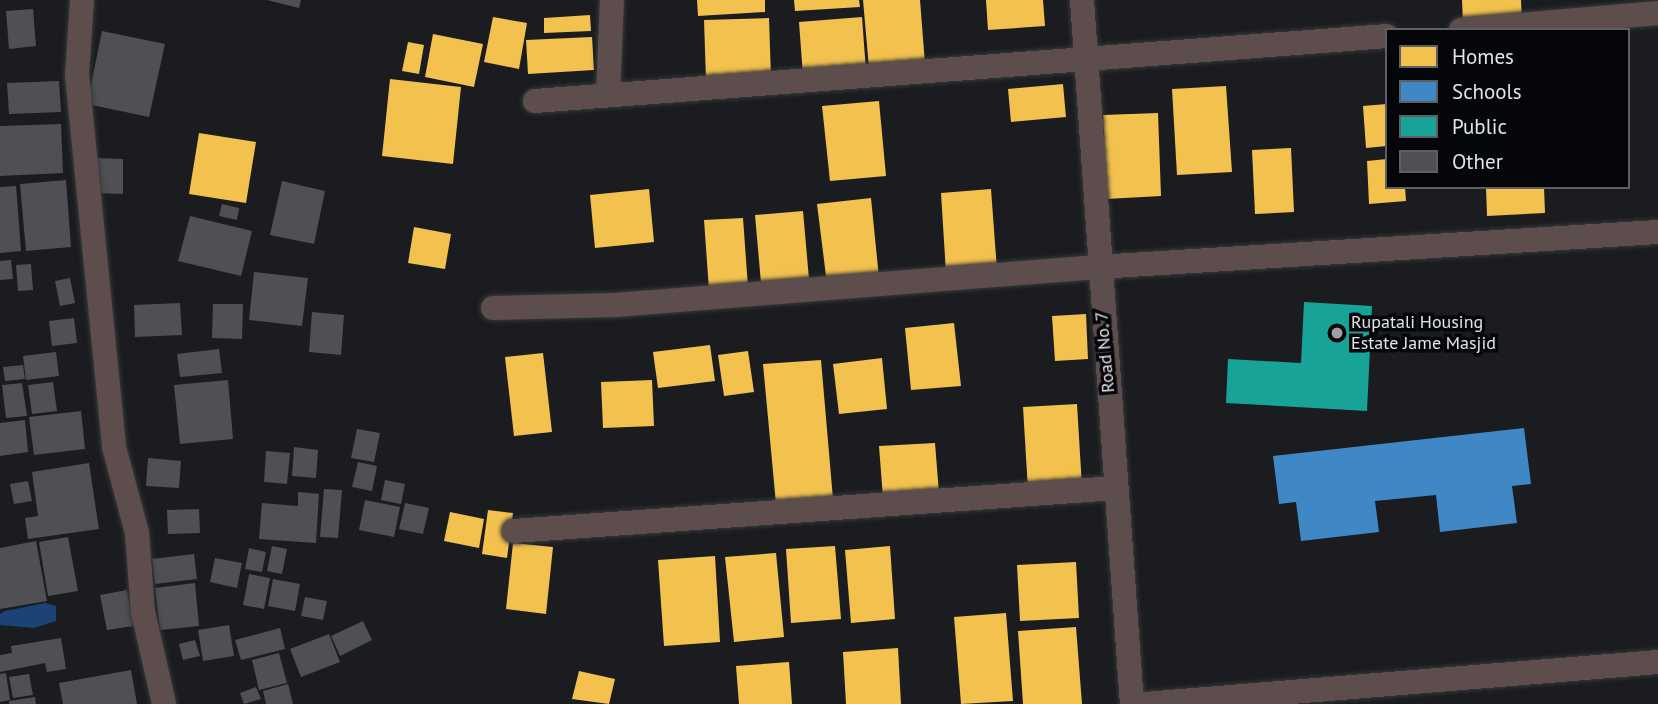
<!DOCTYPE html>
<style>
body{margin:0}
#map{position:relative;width:1658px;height:704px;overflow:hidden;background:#1a1c1f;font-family:"PT Sans",sans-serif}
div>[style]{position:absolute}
.water>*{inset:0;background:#1c4376}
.homes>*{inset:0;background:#f2c14e}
.schools>*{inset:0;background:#3f88c5}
.public>*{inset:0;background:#17a398}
.building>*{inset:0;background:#4e5053}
.roads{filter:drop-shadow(0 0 2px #37383a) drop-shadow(0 0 2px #37383a)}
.street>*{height:24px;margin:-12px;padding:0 12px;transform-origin:12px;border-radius:12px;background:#5d4d4d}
.dots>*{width:19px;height:19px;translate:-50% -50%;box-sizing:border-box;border:4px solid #050609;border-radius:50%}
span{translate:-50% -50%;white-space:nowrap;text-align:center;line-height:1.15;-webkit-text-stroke:7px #050609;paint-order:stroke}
.poi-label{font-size:18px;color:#e1e4e9}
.left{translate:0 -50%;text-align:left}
.street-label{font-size:18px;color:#e1e4e9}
.legend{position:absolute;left:1385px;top:28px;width:245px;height:161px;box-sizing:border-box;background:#050609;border:2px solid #5d5f63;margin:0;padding:9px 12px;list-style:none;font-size:21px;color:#e1e4e9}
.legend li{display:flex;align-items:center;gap:14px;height:35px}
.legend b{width:35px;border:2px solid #5d5f63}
</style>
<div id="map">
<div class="water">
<div style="clip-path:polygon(45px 603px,56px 606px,56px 621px,34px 628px,0 625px,0 614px,5px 611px)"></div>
</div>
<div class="homes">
<div style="clip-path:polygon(697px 0,765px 0,765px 12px,698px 16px)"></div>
<div style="clip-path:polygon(794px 0,859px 0,860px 7px,795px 11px)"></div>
<div style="clip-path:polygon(863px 0,920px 0,925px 64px,869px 68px)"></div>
<div style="clip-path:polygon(986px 0,1043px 0,1045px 26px,988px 30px)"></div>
<div style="clip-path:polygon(1462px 0,1521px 0,1522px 22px,1463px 24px)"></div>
<div style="clip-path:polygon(590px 15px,591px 31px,544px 33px,544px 18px)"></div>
<div style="clip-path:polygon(493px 17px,527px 23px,519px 69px,484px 62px)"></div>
<div style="clip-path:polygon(862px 17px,866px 71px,803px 76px,799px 22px)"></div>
<div style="clip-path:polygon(769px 18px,771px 78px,706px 80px,704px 20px)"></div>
<div style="clip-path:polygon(433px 34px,483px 44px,474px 87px,425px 77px)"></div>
<div style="clip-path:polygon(592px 37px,594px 70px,528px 74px,526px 40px)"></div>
<div style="clip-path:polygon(408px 42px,424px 45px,419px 74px,402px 71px)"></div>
<div style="clip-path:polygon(390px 79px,461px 87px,453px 164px,382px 156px)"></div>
<div style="clip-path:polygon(1063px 84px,1066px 117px,1011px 122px,1008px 89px)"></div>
<div style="clip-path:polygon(1226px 86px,1232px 172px,1177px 175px,1172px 89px)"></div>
<div style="clip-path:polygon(879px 101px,886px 176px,830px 181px,822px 106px)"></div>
<div style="clip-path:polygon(1387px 104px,1387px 146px,1366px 148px,1363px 106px)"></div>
<div style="clip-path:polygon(1158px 113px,1161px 196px,1106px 199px,1103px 115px)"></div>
<div style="clip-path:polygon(199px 133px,256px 142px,246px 203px,189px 194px)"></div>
<div style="clip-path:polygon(1291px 148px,1294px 212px,1255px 214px,1252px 150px)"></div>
<div style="clip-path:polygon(1387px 159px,1387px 187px,1405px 187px,1406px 201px,1369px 204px,1367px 161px)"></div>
<div style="clip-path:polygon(1486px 187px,1544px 187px,1545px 213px,1487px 216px)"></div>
<div style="clip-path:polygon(649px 189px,654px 242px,595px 248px,590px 195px)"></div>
<div style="clip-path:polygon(991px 189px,997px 270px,946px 273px,941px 193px)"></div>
<div style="clip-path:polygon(871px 198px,879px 278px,827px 284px,817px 204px)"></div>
<div style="clip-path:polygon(803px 211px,809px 279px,761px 283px,755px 215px)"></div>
<div style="clip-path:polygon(743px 218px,748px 287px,709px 290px,704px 220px)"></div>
<div style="clip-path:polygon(414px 227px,451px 234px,445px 269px,408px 263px)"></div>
<div style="clip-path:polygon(1086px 314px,1088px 359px,1055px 361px,1052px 316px)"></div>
<div style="clip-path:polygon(954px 323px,961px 386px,911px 390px,905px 328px)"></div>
<div style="clip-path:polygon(710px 345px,715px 381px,658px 388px,653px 352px)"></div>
<div style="clip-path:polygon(748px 351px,754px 392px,724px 396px,718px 355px)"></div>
<div style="clip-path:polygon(543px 353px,552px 432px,514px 436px,505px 357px)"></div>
<div style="clip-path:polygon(882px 358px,887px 409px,839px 414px,833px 364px)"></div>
<div style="clip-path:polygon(821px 360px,833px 499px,776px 504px,763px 364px)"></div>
<div style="clip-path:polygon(652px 380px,654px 426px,603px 428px,601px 382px)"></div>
<div style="clip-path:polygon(1077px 404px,1082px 487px,1028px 490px,1023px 407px)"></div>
<div style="clip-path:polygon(935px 443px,939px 493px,883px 498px,879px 446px)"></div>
<div style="clip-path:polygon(488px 510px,513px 513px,507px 558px,482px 554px)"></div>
<div style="clip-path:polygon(450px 512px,484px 519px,479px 548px,444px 541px)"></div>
<div style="clip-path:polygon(513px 543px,553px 547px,546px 614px,506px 609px)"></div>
<div style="clip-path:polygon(835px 546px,841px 619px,791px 623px,786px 549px)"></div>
<div style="clip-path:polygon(890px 546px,895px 619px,851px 623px,845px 550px)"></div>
<div style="clip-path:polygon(776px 553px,784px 637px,734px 642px,725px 557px)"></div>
<div style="clip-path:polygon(715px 556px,720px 642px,664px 646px,658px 560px)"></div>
<div style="clip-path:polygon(1076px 562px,1079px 618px,1020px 621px,1017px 565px)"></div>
<div style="clip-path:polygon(1006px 613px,1013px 701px,961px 704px,954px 617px)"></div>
<div style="clip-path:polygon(1076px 627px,1082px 704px,1023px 704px,1018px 631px)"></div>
<div style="clip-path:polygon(898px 648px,901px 704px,846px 704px,843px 652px)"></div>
<div style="clip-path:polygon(789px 662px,792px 704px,739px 704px,736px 666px)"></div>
<div style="clip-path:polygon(579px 671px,615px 679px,609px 704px,572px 699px)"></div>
</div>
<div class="schools">
<div style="clip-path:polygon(1524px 428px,1531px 484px,1512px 486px,1517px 523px,1440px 532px,1436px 495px,1375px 501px,1379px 532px,1301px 541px,1296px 502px,1279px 504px,1273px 456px)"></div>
</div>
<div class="public">
<div style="clip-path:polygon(1304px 302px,1372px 306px,1367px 411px,1226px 403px,1228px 359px,1301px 363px)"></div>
</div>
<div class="building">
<div style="clip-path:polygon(267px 0,301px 0,299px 8px)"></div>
<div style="clip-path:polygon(33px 9px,36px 46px,9px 49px,6px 11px)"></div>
<div style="clip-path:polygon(102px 31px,165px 44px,149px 117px,87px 104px)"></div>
<div style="clip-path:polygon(59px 81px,61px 112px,9px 114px,7px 83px)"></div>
<div style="clip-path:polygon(61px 124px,63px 173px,0 176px,0 126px)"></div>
<div style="clip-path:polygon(97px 158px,123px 159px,123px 194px,97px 193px)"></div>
<div style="clip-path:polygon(66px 180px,71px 247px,26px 251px,20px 184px)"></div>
<div style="clip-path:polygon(282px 181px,325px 191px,314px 244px,270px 235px)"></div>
<div style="clip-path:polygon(16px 186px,21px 251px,0 253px,0 187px)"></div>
<div style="clip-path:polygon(222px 204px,239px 208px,237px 220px,219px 216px)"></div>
<div style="clip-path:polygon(190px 216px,252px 231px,241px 276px,178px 261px)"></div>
<div style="clip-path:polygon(11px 260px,13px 279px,0 280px,0 261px)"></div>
<div style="clip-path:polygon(31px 264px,33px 290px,18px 291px,16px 265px)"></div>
<div style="clip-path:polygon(254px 272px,308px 278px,302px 326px,249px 320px)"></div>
<div style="clip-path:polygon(70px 278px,75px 303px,60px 306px,55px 281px)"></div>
<div style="clip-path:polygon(180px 303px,182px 335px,135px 337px,134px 305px)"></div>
<div style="clip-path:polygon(213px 304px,243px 304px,242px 339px,212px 338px)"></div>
<div style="clip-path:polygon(312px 312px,344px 315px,341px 355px,309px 352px)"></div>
<div style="clip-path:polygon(74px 318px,77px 343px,52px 346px,49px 321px)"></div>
<div style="clip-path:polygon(219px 349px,222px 373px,180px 377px,177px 354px)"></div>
<div style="clip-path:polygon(56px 352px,59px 376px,26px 380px,23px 356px)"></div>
<div style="clip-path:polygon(23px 365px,25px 379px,5px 381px,3px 367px)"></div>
<div style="clip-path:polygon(228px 380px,233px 439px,180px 444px,174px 385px)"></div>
<div style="clip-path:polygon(53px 382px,57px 411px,32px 414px,28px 385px)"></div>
<div style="clip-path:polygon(22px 383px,27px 416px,6px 418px,2px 385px)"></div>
<div style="clip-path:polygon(81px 411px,85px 449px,34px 455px,29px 417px)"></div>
<div style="clip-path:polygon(25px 420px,28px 452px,0 456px,0 423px)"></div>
<div style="clip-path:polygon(357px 429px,380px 433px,374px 462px,351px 458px)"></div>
<div style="clip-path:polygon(294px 447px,318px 450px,316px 478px,292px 476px)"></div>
<div style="clip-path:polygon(266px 451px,290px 453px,287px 484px,264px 482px)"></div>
<div style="clip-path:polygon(148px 458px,181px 461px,179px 488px,146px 486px)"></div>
<div style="clip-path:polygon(358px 462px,377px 466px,372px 491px,352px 487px)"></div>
<div style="clip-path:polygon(89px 463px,99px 529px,28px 539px,25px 518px,38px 516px,32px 472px)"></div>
<div style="clip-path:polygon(385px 480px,405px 484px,401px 504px,381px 500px)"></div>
<div style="clip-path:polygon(28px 481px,32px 501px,14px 504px,10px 484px)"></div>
<div style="clip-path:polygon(324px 489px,342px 490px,338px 538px,320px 537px)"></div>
<div style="clip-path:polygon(298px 492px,319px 494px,316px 543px,259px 539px,262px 503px,298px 506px)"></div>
<div style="clip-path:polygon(365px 500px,400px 507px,394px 537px,359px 530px)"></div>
<div style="clip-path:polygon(405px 503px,429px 508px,423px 534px,399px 529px)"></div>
<div style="clip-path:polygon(199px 509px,200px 533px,168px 534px,167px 510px)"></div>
<div style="clip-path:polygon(68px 537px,78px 591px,48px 596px,39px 542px)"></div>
<div style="clip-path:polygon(36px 541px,47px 601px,0 609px,0 548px)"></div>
<div style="clip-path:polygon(272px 546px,287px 549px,282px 574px,267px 571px)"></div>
<div style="clip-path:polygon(249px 548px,266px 552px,262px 572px,245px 569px)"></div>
<div style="clip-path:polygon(194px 554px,197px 579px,155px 584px,152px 559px)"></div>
<div style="clip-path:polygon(215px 558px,242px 563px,237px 588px,210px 582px)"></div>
<div style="clip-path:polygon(249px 574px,270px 578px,264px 609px,243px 605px)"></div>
<div style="clip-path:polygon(273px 579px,300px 584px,295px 611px,268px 606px)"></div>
<div style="clip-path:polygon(195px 583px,199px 626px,160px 630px,155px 588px)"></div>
<div style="clip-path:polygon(127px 590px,134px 626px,107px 630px,100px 595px)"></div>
<div style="clip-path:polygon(305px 597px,327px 601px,323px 620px,301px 616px)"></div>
<div style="clip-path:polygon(363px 621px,372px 640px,340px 656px,331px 636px)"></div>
<div style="clip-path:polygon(229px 625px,234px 656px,203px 661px,198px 630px)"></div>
<div style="clip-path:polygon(280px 628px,285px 649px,241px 660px,235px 640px)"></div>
<div style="clip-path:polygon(329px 634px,340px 662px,301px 677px,290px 649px)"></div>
<div style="clip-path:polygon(61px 638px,66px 669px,47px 672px,45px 663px,0 672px,0 655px,12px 653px,11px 646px)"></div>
<div style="clip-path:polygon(195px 640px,200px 656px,183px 660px,179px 644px)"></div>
<div style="clip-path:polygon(279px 653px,287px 683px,259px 690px,252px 660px)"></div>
<div style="clip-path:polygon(131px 670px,137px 704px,63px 704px,59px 683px)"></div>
<div style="clip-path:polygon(6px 673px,10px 700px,0 702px,0 674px)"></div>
<div style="clip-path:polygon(29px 674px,33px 695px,13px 698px,9px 677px)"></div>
<div style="clip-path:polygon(288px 684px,293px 704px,266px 704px,263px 691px)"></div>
<div style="clip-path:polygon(256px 687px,261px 699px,244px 704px,240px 693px)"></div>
<div style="clip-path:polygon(35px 697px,36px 704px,9px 704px,9px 701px)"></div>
</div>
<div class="roads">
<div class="street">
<div style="left:82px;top:0;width:75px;rotate:93.8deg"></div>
<div style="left:77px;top:75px;width:374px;rotate:84.3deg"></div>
<div style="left:114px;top:447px;width:89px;rotate:75deg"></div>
<div style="left:137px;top:533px;width:79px;rotate:85.7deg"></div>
<div style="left:143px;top:612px;width:94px;rotate:77.1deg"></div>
<div style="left:1082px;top:0;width:706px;rotate:85.94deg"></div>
<div style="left:1461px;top:30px;width:198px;rotate:-4.9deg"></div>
<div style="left:608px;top:95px;width:95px;rotate:-87.6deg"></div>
<div style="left:535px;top:101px;width:854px;rotate:-4.36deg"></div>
<div style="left:493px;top:308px;width:122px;rotate:-1.4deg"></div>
<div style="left:615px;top:305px;width:484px;rotate:-4.5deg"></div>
<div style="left:1098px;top:267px;width:561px;rotate:-3.58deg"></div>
<div style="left:514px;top:531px;width:604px;rotate:-4.09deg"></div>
<div style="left:1145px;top:704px;width:515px;rotate:-4.68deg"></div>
</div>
</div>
<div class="dots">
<div style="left:1337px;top:333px;background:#9b9ea2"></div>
</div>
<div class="poi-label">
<span class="left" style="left:1351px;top:333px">Rupatali Housing<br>Estate Jame Masjid</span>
</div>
<div class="street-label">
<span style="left:1105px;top:352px;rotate:-95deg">Road No. 7</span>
</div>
<ul class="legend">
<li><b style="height:19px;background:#f2c14e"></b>Homes</li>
<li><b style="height:19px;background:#3f88c5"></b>Schools</li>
<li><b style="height:19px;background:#17a398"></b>Public</li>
<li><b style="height:19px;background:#4e5053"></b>Other</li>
</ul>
</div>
